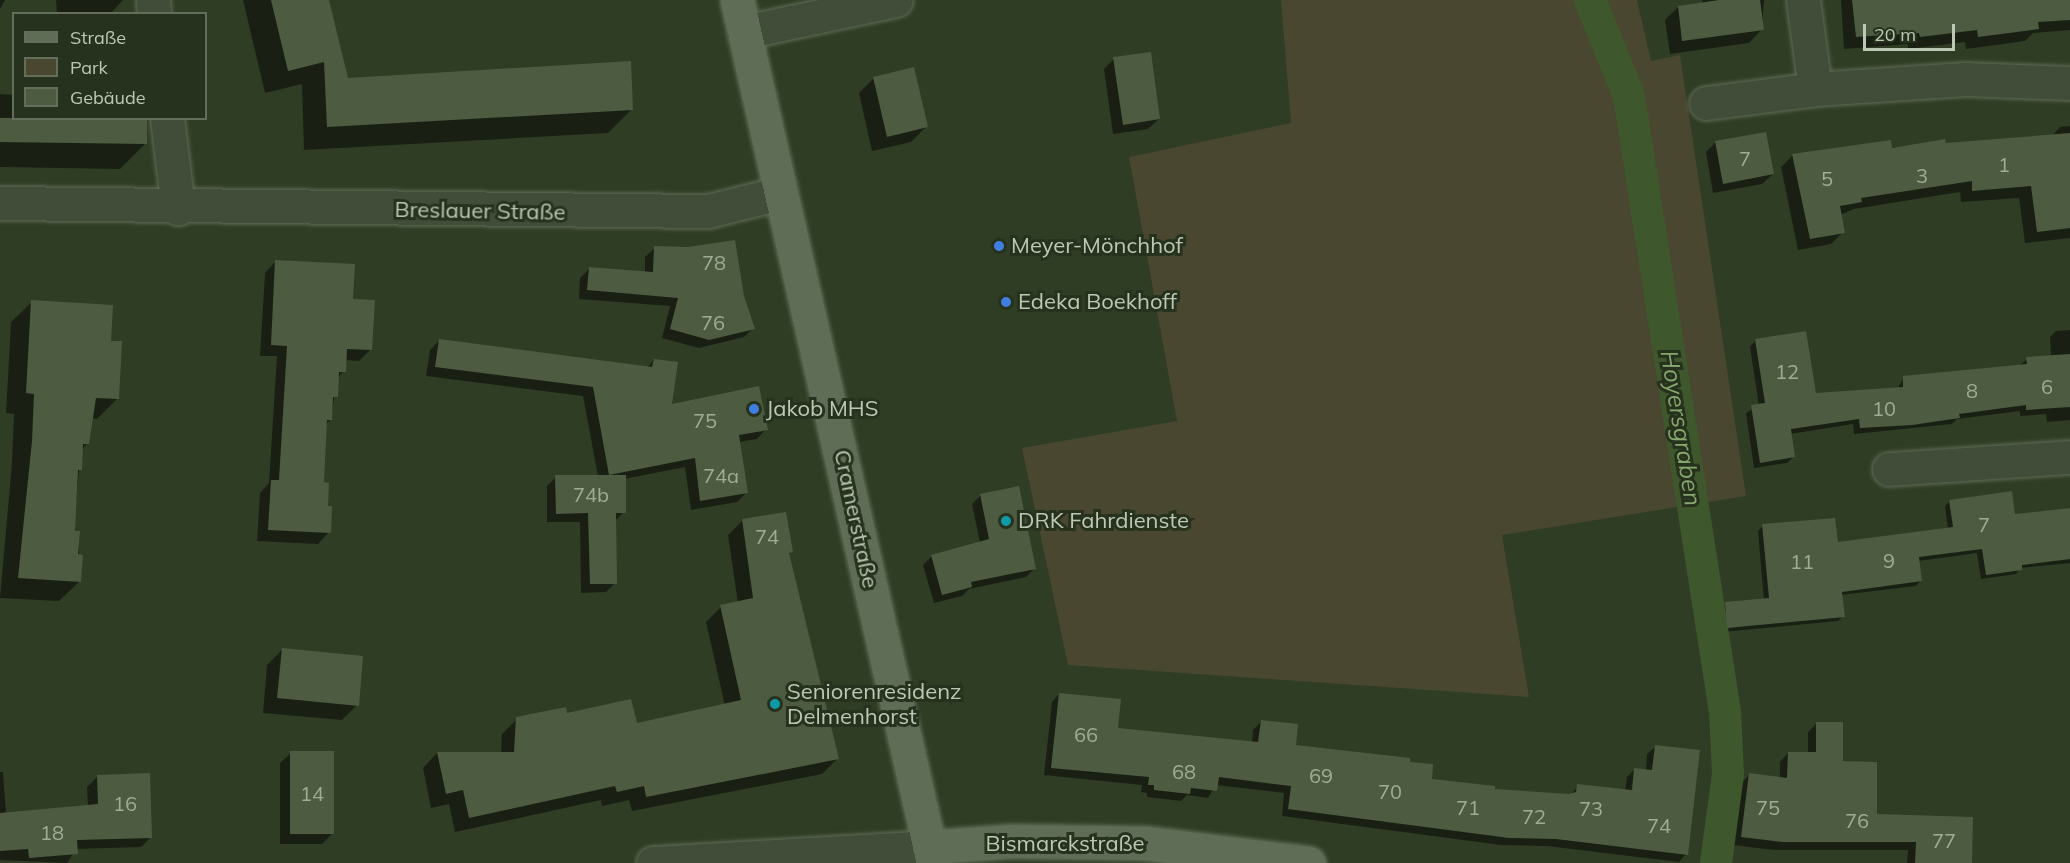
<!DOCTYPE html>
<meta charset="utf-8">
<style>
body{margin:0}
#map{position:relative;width:2070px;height:863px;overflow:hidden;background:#2f3d24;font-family:Mulish,sans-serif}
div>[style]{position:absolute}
.green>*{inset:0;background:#4a4731}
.shadow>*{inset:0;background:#0007}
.canal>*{height:32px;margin:-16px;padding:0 16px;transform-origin:16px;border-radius:16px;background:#3f572d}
.building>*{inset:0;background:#4d5c40}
.roads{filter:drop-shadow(0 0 2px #5f6b56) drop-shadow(0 0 2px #5f6b56)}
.minor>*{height:33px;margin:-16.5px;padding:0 16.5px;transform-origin:16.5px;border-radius:16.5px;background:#414d38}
.major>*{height:33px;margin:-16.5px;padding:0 16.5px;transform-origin:16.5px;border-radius:16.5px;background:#606d56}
.dots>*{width:16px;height:16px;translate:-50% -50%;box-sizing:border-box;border:3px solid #26321d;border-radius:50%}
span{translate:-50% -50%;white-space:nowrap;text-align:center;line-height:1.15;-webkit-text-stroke:6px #26321d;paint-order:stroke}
.number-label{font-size:20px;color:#a0ad96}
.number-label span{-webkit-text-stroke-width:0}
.street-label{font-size:22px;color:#bcc8b3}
.poi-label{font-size:22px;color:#bcc8b3}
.left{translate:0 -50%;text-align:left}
.water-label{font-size:24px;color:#86a76d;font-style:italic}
.legend{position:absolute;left:12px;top:12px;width:195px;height:108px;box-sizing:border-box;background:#26321d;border:2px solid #626e59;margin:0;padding:8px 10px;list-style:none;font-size:18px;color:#bcc8b3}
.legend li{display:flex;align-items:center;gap:12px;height:30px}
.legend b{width:30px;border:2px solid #626e59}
.scale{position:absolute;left:1863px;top:24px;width:92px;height:27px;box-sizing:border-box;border:3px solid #bcc8b3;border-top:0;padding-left:8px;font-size:18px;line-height:21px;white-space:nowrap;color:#bcc8b3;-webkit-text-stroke:4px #26321d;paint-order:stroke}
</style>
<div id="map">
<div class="green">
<div style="clip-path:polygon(1281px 0,1637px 0,1651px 61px,1680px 55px,1746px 496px,1502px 535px,1529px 697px,1068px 665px,1022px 448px,1177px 421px,1129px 157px,1291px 123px)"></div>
</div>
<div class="shadow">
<div style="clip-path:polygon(0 0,5px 0,0 9px)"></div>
<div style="clip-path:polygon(56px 0,123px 0,110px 14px,57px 14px)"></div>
<div style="clip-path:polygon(243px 0,328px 0,347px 80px,631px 110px,608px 133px,304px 150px,302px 84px,265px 93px)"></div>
<div style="clip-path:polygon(1702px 0,1764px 0,1762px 29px,1749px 43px,1670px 54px,1665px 20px,1678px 7px,1703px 4px)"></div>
<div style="clip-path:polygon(1841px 0,2070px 0,2070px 30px,2033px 33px,2025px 41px,1966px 49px,1965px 42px,1908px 49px,1908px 44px,1844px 49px)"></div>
<div style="clip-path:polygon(1114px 59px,1159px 119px,1148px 129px,1113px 134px,1104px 69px)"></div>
<div style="clip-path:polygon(874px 78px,926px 127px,911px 142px,872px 151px,859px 93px)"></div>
<div style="clip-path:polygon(0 94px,14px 95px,14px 118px,145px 144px,120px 169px,0 167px)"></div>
<div style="clip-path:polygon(2070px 126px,2070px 238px,2025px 243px,2019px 198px,1961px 202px,1960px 192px,1854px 209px,1840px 215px,1843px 232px,1831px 244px,1798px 250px,1781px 167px,1793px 155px,2052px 136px,2060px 127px)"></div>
<div style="clip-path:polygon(1716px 142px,1773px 174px,1762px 184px,1713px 193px,1706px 152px)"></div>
<div style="clip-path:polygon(655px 248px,742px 296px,753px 328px,744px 337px,699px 348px,662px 338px,670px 306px,579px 299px,580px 278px,589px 269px,645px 273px,645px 257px)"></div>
<div style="clip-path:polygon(276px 261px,351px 300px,371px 349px,359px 361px,345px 360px,344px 371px,337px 378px,331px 419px,326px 424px,323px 484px,327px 484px,329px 532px,318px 544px,257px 541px,260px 493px,269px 483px,277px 356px,260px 356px,265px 273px)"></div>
<div style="clip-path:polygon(32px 302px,109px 342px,118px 398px,97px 419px,92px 418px,88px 443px,81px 450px,73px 532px,78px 533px,80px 581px,59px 601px,0 598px,12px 463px,14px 414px,6px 413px,11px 322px)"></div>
<div style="clip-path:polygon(2070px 330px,2070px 420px,2047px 422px,2046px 414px,2020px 416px,2020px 411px,1957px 419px,1952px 424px,1854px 434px,1853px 424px,1790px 434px,1793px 457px,1787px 463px,1754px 468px,1746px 413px,1759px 406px,1750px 347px,1756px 340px,1815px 395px,1897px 389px,1904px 378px,2020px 365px,2027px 359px,2051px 357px,2050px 337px,2056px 331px)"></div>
<div style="clip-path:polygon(440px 340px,647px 368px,654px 360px,671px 406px,766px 429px,757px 439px,738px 442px,747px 492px,737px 502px,691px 510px,685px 467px,624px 479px,624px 512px,615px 521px,615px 583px,606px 592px,581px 593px,580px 522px,547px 522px,547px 486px,556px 477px,598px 476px,583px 396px,426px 376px,430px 350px)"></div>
<div style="clip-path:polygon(981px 495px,1035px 568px,1026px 577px,969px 589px,962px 596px,934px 603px,923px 565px,932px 556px,980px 543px,972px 504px)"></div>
<div style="clip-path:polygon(1950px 501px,2014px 516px,2070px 509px,2070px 563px,2020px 568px,2016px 574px,1981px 579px,1977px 553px,1918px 561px,1920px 581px,1916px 586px,1841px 595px,1843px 616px,1838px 621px,1723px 632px,1721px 608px,1726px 604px,1764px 600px,1758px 531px,1763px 526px,1836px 543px,1948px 529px,1945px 506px)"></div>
<div style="clip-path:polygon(743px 520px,791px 552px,788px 555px,837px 759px,822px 774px,632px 811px,629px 800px,602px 806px,601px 800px,455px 832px,449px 804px,431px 808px,423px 768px,437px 753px,501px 753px,502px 734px,517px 719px,565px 714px,636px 725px,725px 706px,706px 622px,721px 607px,738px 603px,728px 535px)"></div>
<div style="clip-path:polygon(282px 650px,357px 705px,342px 720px,263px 713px,267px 665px)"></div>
<div style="clip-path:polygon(1059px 694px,1116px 729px,1252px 743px,1253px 730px,1261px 722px,1294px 746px,1409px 763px,1430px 781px,1493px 791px,1570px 796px,1578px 786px,1625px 791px,1627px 777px,1635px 769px,1646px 771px,1647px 754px,1655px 747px,1686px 854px,1679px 862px,1547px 846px,1501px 845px,1282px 816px,1284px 793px,1216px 785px,1208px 798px,1187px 795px,1181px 801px,1147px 797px,1147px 793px,1141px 792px,1142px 785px,1044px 775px,1052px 702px)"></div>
<div style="clip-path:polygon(1817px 723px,1875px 816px,1970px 863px,1907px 863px,1908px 850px,1774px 850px,1733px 845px,1741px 784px,1749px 775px,1780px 779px,1780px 762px,1788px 753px,1808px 753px,1808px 732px)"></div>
<div style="clip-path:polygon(291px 753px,332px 834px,322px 844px,280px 844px,280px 763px)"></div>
<div style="clip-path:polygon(0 772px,3px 772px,6px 814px,88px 807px,87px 787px,98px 776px,151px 837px,141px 847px,76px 849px,67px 863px,0 860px)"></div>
</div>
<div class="canal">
<div style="left:1590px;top:0;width:104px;rotate:67.9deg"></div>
<div style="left:1629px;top:96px;width:623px;rotate:81.14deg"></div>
<div style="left:1725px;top:712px;width:62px;rotate:87.2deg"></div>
<div style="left:1728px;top:774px;width:90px;rotate:97.7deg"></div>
</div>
<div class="building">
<div style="clip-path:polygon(271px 0,329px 0,348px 78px,631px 61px,633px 110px,327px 127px,324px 62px,288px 71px)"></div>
<div style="clip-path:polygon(1719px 0,1760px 0,1764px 30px,1682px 41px,1678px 6px)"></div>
<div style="clip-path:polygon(1852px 0,2070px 0,2070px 20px,2038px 22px,2039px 29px,1978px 37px,1977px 30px,1920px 37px,1919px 33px,1856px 37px)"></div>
<div style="clip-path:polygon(1151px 52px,1160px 119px,1123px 125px,1113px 57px)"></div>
<div style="clip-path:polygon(914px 67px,928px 127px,887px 137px,873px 77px)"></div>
<div style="clip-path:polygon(0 118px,147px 118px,147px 144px,0 142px)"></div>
<div style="clip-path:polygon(1766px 132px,1774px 174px,1723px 184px,1715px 141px)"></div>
<div style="clip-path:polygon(2070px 133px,2070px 228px,2037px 232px,2031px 186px,1972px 191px,1972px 181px,1861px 198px,1862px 202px,1840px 206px,1845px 233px,1810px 239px,1792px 154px,1891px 140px,1892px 148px,1945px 139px,1946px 143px)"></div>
<div style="clip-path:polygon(735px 240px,744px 296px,755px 329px,709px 340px,670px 329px,678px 298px,587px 290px,589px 267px,653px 272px,654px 246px,688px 247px)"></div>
<div style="clip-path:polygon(275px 260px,355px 264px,353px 299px,375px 300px,372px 350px,347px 349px,346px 372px,339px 372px,338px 397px,333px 397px,332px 420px,327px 420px,324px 482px,329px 483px,328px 506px,332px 506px,331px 533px,268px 530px,271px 480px,279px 480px,287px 346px,271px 345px)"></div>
<div style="clip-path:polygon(31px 300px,113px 305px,111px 341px,122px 341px,119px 399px,96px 398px,89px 444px,83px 444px,82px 470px,78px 470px,75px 531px,80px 531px,78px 554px,83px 555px,81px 582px,18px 578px,32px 441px,34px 394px,26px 393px)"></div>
<div style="clip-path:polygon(1806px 331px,1816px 393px,1903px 387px,1903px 376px,2027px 364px,2026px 357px,2070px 354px,2070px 407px,2026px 410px,2026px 405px,1959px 414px,1960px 418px,1912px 425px,1860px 428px,1859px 419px,1791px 429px,1795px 457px,1760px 463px,1751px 405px,1765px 403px,1755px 339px)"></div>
<div style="clip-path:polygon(439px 339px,652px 367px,654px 359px,678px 362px,672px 404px,759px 386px,768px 430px,739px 435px,748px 493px,700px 501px,695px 458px,609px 475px,593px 387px,435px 367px)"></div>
<div style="clip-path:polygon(555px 475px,626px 475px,626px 513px,616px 513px,617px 584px,590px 584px,588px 513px,556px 514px)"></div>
<div style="clip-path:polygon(1019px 486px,1036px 569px,971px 582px,972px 587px,942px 595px,931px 555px,989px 539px,980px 494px)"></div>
<div style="clip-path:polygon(2012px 491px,2015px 514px,2070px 508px,2070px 559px,2022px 565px,2022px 570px,1986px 575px,1982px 549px,1919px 557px,1922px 581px,1842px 592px,1845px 617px,1727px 628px,1725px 602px,1769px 598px,1762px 524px,1835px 518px,1838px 542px,1953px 527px,1949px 500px)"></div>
<div style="clip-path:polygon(786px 512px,793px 552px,789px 553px,839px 759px,646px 797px,644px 786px,617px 792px,615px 786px,469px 818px,463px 790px,446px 794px,437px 752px,514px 752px,516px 717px,566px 707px,567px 713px,631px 699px,637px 723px,741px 700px,720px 605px,753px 598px,742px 519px)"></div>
<div style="clip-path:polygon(282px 648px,363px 656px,359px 706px,277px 698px)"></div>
<div style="clip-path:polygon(1059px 693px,1121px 699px,1118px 728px,1258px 742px,1261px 720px,1298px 724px,1296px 745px,1410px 758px,1410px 762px,1433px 764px,1432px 779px,1495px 786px,1495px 789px,1569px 794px,1576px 792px,1577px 784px,1632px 790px,1634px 768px,1652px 770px,1655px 745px,1700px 750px,1688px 855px,1556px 839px,1509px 838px,1288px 809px,1291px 786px,1219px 777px,1217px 791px,1191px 788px,1190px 794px,1154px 790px,1154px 785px,1148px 785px,1149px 777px,1051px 768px)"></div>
<div style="clip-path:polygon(1816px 722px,1843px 722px,1843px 761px,1877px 762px,1877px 814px,1973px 817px,1972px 863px,1915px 863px,1916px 842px,1783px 842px,1741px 837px,1749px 773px,1787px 778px,1788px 752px,1816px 752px)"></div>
<div style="clip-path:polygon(290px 751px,334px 751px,334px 834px,290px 834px)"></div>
<div style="clip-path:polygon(150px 773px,152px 838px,77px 840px,78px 854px,29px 858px,28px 849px,0 851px,0 813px,98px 804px,97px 775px)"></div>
</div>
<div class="roads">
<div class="minor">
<div style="left:153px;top:0;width:14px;rotate:86deg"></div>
<div style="left:1803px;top:0;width:90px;rotate:82.3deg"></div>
<div style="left:744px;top:32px;width:155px;rotate:-11.9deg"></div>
<div style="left:1706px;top:103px;width:110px;rotate:-7.3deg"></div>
<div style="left:1815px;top:89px;width:150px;rotate:-3.8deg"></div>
<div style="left:1965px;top:79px;width:105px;rotate:2.2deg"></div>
<div style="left:167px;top:118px;width:91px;rotate:83deg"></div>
<div style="left:0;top:203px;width:708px;rotate:0.65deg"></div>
<div style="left:708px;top:211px;width:75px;rotate:-13.9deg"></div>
<div style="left:1889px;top:469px;width:181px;rotate:-3.8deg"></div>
<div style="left:653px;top:863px;width:276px;rotate:-3.3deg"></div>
</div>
<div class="major">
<div style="left:737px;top:0;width:885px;rotate:77.2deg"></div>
<div style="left:929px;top:847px;width:83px;rotate:-4.1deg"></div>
<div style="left:1012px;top:841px;width:133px;rotate:0.9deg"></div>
<div style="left:1145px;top:843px;width:165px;rotate:7deg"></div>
</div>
</div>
<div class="dots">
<div style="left:999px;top:246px;background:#3f7fe0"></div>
<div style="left:1006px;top:302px;background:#3f7fe0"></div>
<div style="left:754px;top:409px;background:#3f7fe0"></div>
<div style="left:1006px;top:521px;background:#0f9aa8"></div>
<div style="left:775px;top:704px;background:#0f9aa8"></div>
</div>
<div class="number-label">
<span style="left:1745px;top:158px">7</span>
<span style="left:2004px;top:164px">1</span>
<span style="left:1922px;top:175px">3</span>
<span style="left:1827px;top:178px">5</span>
<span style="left:714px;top:262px">78</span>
<span style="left:713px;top:322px">76</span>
<span style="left:1787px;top:371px">12</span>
<span style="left:2047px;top:386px">6</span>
<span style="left:1972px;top:390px">8</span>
<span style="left:1884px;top:408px">10</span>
<span style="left:705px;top:420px">75</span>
<span style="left:721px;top:475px">74a</span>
<span style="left:591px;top:494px">74b</span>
<span style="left:1984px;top:524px">7</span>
<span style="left:767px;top:536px">74</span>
<span style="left:1889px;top:560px">9</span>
<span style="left:1802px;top:561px">11</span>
<span style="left:1086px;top:734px">66</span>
<span style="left:1184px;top:771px">68</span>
<span style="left:1321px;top:775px">69</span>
<span style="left:1390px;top:791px">70</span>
<span style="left:312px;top:793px">14</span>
<span style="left:125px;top:803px">16</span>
<span style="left:1468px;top:807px">71</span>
<span style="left:1768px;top:807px">75</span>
<span style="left:1591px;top:808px">73</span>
<span style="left:1534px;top:816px">72</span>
<span style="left:1857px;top:820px">76</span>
<span style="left:1659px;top:825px">74</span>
<span style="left:52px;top:832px">18</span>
<span style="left:1944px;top:840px">77</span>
</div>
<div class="street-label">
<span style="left:480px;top:211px;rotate:1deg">Breslauer Straße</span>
<span style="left:856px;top:519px;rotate:78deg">Cramerstraße</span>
<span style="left:1065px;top:844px">Bismarckstraße</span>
</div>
<div class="poi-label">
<span class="left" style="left:1011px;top:246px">Meyer-Mönchhof</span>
<span class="left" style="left:1018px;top:302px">Edeka Boekhoff</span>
<span class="left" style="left:766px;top:409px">Jakob MHS</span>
<span class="left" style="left:1018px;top:521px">DRK Fahrdienste</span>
<span class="left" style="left:787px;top:704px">Seniorenresidenz<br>Delmenhorst</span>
</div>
<div class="water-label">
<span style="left:1681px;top:428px;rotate:81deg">Hoyersgraben</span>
</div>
<ul class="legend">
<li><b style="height:8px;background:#606d56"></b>Straße</li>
<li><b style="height:16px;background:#4a4731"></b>Park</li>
<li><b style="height:16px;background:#4d5c40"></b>Gebäude</li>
</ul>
<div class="scale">20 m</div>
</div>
